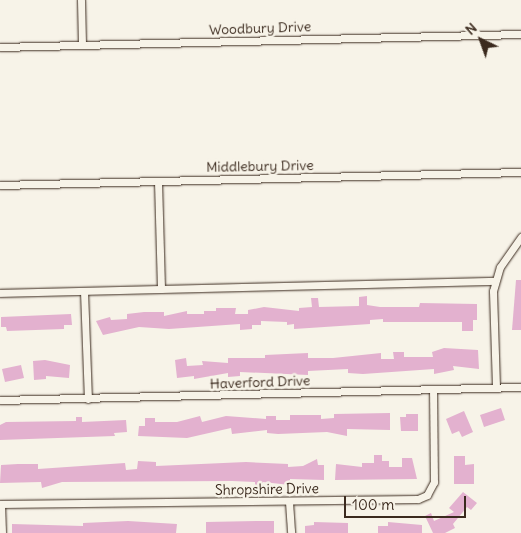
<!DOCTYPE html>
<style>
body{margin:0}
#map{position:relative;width:521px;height:533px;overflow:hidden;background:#f7f3e8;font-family:Delius,sans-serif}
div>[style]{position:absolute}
.building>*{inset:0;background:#e3b1cf}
.roads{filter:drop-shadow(0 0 1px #3b2a1e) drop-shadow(0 0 1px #3b2a1e)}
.street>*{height:7px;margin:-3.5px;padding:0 3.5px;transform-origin:3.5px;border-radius:3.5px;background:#f7f3e8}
span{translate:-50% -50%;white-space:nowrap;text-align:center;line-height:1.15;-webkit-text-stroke:5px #f7f3e8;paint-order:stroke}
.street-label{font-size:14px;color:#3b2a1e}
.north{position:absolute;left:456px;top:15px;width:50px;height:50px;-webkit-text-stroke:4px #f7f3e8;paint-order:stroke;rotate:318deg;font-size:14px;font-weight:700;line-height:20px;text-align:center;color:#3b2a1e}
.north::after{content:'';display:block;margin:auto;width:18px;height:22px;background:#3b2a1e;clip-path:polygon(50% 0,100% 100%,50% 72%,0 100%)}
.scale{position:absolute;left:344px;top:496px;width:122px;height:22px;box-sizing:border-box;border:2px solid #3b2a1e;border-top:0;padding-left:6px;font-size:15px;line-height:18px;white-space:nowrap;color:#3b2a1e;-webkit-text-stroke:4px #f7f3e8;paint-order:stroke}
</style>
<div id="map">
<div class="building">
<div style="clip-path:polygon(516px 280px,521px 280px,521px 330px,512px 330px)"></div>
<div style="clip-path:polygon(367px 296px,367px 305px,380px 307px,419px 307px,420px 303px,477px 304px,477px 320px,473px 320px,473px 331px,462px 331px,462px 322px,383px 322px,383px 319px,370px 320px,370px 324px,294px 329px,294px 324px,287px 325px,287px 322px,261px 321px,261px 325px,252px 325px,252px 329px,240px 330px,240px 324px,169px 329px,139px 327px,103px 335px,96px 321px,110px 317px,111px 320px,127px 319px,127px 314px,144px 312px,164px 312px,164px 316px,187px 311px,187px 314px,204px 314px,204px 311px,216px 311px,216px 308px,236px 308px,235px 314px,248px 314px,248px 310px,264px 307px,299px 311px,299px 308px,312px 307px,311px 298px,318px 298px,319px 307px,359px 306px,359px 297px)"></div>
<div style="clip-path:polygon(71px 314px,72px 325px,64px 325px,64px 329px,7px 331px,6px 327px,1px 327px,1px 317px)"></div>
<div style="clip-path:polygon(444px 348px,478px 350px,479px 369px,453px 366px,454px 370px,434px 374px,434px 369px,363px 374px,348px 373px,348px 369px,308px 371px,308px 375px,240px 372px,240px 376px,228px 377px,228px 373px,194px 379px,194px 376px,177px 378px,175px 360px,186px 358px,187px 366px,203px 365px,202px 361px,228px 363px,228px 358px,265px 358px,265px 355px,308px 353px,308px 358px,333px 358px,381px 353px,381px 359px,394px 359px,393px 352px,404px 352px,404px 357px,433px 357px,432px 352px)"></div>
<div style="clip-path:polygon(45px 360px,70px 365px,69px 378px,46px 376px,46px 379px,34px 380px,33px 361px)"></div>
<div style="clip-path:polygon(21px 365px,24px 378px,5px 382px,2px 369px)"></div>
<div style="clip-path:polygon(501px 408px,505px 420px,484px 427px,480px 415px)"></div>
<div style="clip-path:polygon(464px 411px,473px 432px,462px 437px,459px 431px,452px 434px,446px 419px)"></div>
<div style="clip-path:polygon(390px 413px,390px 430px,347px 429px,347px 436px,327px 432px,278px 434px,267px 433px,267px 430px,232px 434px,231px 428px,187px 438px,138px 436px,139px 426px,145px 426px,145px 418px,155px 418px,155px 422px,177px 422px,200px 416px,202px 422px,226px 416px,266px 419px,266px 416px,276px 416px,276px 420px,290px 420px,290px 415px,321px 415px,321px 419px,334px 418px,334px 414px)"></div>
<div style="clip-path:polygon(406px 414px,418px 414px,418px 431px,401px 431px,400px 417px,406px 417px)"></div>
<div style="clip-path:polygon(76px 417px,82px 417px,82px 422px,126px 420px,127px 432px,114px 433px,115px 436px,0 440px,0 425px,6px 422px,76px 421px)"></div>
<div style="clip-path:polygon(374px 455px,382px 455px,382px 461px,389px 461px,389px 467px,402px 467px,402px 458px,412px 458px,417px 479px,335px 480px,336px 464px,362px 467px,362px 463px,374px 463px)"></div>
<div style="clip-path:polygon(454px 456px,465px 456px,465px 465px,474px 464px,474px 484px,454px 484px)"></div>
<div style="clip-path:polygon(317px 459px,318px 465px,324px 465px,324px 480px,290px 479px,290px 485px,263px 482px,263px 487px,255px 487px,255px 482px,232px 481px,62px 482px,42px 488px,41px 482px,0 483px,1px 465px,18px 464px,38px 464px,38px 469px,125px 463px,126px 470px,137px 469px,138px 461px,156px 462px,156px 466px,246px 462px,288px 464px,288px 467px,303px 466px)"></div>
<div style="clip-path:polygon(463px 492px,477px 503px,471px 510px,467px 507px,453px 524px,455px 528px,445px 533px,433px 533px,425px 516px,431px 513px,434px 521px,454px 512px,449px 508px)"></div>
<div style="clip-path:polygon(128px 521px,177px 524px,176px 533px,12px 533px,12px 524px,83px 526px,83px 523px)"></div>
<div style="clip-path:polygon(256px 521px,274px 521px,274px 533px,206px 533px,206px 522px)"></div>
<div style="clip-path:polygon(314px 522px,348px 523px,348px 533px,305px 533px,305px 526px,314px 525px)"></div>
<div style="clip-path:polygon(388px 522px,422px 525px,422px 533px,378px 533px,378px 526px,388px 526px)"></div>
</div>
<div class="roads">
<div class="street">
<div style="left:81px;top:0;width:45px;rotate:88.7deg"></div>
<div style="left:0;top:47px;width:521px;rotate:-1.43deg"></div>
<div style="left:158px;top:181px;width:108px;rotate:88.4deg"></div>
<div style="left:0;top:185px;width:521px;rotate:-1.43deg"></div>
<div style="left:84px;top:291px;width:108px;rotate:87.9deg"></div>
<div style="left:0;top:293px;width:495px;rotate:-1.4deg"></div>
<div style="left:496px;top:387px;width:96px;rotate:-91.8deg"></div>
<div style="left:493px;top:291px;width:25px;rotate:-74deg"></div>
<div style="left:500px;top:267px;width:37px;rotate:-55deg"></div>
<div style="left:0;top:400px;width:521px;rotate:-1.43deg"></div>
<div style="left:289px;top:502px;width:31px;rotate:86deg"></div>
<div style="left:0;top:504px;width:418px;rotate:-0.7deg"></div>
<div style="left:418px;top:499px;width:10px;rotate:-24deg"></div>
<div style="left:427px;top:495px;width:15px;rotate:-62deg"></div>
<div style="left:434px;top:482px;width:92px;rotate:-90.6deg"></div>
<div style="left:1px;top:504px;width:29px;rotate:88deg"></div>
</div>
</div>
<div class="street-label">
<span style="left:260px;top:28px;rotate:-2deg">Woodbury Drive</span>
<span style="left:260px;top:166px;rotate:-1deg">Middlebury Drive</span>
<span style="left:260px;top:382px;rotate:-2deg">Haverford Drive</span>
<span style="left:267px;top:489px;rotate:-1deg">Shropshire Drive</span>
</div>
<div class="north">N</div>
<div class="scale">100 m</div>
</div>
